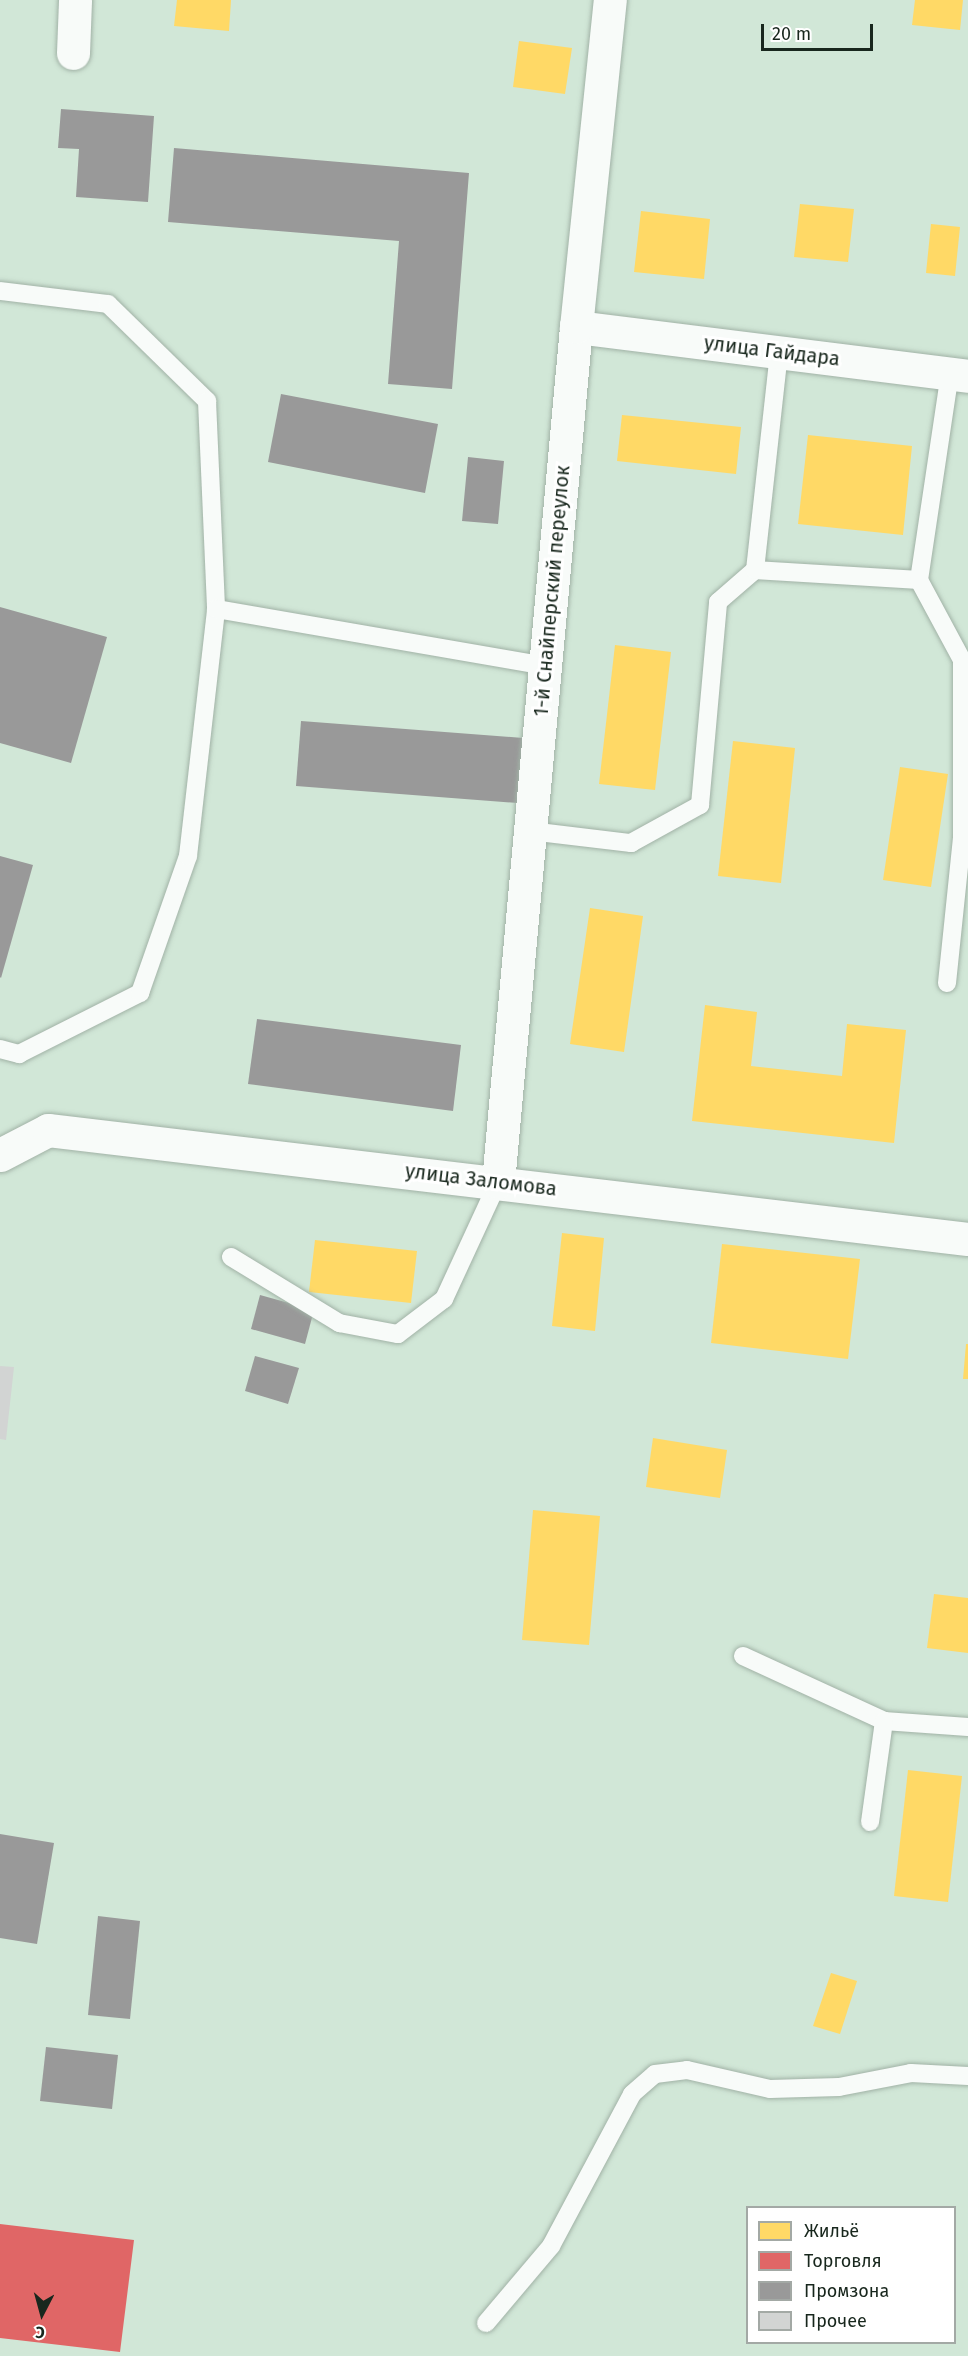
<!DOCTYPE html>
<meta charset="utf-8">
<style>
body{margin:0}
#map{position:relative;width:968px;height:2356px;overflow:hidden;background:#d1e7d7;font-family:"Fira Sans",sans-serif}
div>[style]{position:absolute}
.homes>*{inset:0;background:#ffd966}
.shops>*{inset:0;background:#e06666}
.industry>*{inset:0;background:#999}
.building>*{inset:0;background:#d2d4d3}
.roads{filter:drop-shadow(0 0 2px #a1b2a6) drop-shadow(0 0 2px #a1b2a6)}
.lane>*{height:18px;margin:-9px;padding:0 9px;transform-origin:9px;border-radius:9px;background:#f8fbf9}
.street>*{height:33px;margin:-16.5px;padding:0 16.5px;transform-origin:16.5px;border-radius:16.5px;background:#f8fbf9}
span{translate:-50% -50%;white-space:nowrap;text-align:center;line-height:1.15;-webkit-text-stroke:6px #fff;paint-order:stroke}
.street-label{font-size:20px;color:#18271d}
.legend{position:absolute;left:746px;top:2206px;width:210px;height:138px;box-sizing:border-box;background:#fff;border:2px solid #a3a9a5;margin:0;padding:8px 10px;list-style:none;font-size:18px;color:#18271d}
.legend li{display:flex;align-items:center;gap:12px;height:30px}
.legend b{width:30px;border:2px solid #a3a9a5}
.north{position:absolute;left:12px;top:2284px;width:60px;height:60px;-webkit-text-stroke:4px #fff;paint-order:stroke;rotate:186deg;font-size:16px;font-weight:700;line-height:24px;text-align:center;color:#18271d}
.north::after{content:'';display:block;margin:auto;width:21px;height:27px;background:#18271d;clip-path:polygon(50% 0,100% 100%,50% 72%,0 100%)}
.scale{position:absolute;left:761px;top:24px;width:112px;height:27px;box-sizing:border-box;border:3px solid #18271d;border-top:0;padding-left:8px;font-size:18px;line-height:21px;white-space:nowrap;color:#18271d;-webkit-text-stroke:4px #fff;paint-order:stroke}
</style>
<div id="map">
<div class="homes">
<div style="clip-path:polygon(177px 0,231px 0,229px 31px,174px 26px)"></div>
<div style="clip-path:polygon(915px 0,963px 0,960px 30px,912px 25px)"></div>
<div style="clip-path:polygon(519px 41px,572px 48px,565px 94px,513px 87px)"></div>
<div style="clip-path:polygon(800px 204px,854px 209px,848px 262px,794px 257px)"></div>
<div style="clip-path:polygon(641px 211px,710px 219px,704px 279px,634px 272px)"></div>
<div style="clip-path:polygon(931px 224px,960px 227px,955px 276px,926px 273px)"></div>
<div style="clip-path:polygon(622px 415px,741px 427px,736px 474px,617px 461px)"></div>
<div style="clip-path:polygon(808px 435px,912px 446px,903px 535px,798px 524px)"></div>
<div style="clip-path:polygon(615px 645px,671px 652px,655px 790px,599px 784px)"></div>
<div style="clip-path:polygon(733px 741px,795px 748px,781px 883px,718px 876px)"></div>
<div style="clip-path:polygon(900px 767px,948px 774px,931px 887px,883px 880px)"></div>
<div style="clip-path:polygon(590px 908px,643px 916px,624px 1052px,570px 1044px)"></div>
<div style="clip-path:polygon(705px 1005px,757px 1012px,751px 1066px,842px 1076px,847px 1024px,906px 1030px,894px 1143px,692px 1121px)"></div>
<div style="clip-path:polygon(562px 1233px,604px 1238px,595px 1331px,552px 1326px)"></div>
<div style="clip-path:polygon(315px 1240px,417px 1251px,411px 1303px,309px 1292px)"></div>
<div style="clip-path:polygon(722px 1244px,860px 1259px,848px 1359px,711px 1343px)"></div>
<div style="clip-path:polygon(966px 1344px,968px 1344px,968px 1379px,963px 1379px)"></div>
<div style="clip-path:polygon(653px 1438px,727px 1450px,720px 1498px,646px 1487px)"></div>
<div style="clip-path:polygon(533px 1510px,600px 1516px,589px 1645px,522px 1640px)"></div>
<div style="clip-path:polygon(934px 1594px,968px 1598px,968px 1653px,927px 1648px)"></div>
<div style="clip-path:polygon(908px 1770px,962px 1776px,948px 1902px,894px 1896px)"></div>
<div style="clip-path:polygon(831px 1973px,857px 1981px,840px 2034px,813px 2026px)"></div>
</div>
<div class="shops">
<div style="clip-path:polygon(0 2224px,134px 2240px,120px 2352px,0 2338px)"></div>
</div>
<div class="industry">
<div style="clip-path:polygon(61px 109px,154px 116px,148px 202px,76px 197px,79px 149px,58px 148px)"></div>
<div style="clip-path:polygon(174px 148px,469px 173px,452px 389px,388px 384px,399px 241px,168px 222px)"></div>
<div style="clip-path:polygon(281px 394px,438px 424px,425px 493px,268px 462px)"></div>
<div style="clip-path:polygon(468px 457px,504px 461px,498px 524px,462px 521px)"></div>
<div style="clip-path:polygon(0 607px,107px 637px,71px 763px,0 743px)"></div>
<div style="clip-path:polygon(301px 721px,523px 738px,518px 803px,296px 786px)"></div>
<div style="clip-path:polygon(0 856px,33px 865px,1px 978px,0 977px)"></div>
<div style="clip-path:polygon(257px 1019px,461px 1045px,453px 1111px,248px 1084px)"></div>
<div style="clip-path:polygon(260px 1295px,314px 1310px,305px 1344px,251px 1329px)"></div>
<div style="clip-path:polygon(255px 1356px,299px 1368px,288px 1404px,245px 1391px)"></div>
<div style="clip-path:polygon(0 1834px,54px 1843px,37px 1944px,0 1938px)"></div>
<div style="clip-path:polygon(98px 1916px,140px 1921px,130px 2019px,88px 2015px)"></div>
<div style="clip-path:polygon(46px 2047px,118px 2055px,112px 2109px,40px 2101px)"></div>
</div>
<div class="building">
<div style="clip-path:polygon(0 1366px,14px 1367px,6px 1440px,0 1439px)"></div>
</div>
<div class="roads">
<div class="lane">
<div style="left:0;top:291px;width:109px;rotate:6.9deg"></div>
<div style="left:108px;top:304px;width:139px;rotate:44.4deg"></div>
<div style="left:207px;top:401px;width:208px;rotate:87.5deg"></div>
<div style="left:755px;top:570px;width:164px;rotate:3.5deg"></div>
<div style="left:530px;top:831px;width:102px;rotate:6.8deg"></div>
<div style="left:631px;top:843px;width:79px;rotate:-28.8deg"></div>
<div style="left:700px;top:805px;width:204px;rotate:-84.9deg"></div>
<div style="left:718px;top:602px;width:49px;rotate:-40.9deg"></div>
<div style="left:755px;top:570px;width:219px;rotate:-83.7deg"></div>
<div style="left:947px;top:983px;width:146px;rotate:-84.1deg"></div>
<div style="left:962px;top:838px;width:178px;rotate:-90deg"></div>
<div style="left:962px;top:660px;width:91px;rotate:-118.3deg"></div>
<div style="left:919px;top:580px;width:209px;rotate:-81.5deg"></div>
<div style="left:0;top:1049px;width:20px;rotate:15deg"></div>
<div style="left:19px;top:1054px;width:136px;rotate:-26.8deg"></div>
<div style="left:140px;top:993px;width:145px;rotate:-70.7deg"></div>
<div style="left:188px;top:856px;width:249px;rotate:-83.5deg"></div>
<div style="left:216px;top:609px;width:334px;rotate:9.8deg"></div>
<div style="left:231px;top:1257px;width:127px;rotate:31.4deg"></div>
<div style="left:339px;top:1323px;width:60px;rotate:10.6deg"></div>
<div style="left:398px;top:1334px;width:58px;rotate:-37.3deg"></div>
<div style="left:444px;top:1299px;width:129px;rotate:-65.2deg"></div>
<div style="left:743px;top:1656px;width:155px;rotate:24.7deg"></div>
<div style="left:884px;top:1721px;width:84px;rotate:4.1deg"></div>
<div style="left:870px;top:1822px;width:102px;rotate:-82.1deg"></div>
<div style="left:486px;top:2323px;width:101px;rotate:-49.8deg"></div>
<div style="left:551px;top:2246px;width:172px;rotate:-61.9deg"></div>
<div style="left:632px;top:2094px;width:30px;rotate:-41deg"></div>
<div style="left:655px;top:2074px;width:32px;rotate:-7deg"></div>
<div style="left:687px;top:2070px;width:85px;rotate:12.9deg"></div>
<div style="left:770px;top:2089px;width:69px;rotate:-1.7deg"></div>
<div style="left:839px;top:2087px;width:73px;rotate:-11deg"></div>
<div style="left:911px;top:2073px;width:57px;rotate:3deg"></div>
</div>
<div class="street">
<div style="left:73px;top:53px;width:53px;rotate:-87.8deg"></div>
<div style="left:576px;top:327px;width:395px;rotate:7.1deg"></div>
<div style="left:0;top:1155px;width:54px;rotate:-27.5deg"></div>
<div style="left:48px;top:1130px;width:926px;rotate:6.76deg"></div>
<div style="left:498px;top:1182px;width:859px;rotate:-84.79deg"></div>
<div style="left:576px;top:327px;width:329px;rotate:-84.1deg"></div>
</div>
</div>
<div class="street-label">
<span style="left:772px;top:351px;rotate:7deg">улица Гайдара</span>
<span style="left:552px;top:591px;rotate:-85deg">1-й Снайперский переулок</span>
<span style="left:481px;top:1180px;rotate:7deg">улица Заломова</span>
</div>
<ul class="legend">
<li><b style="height:16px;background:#ffd966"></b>Жильё</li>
<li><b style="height:16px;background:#e06666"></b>Торговля</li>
<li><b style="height:16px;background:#999"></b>Промзона</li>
<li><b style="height:16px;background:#d2d4d3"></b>Прочее</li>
</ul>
<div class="north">С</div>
<div class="scale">20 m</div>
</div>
